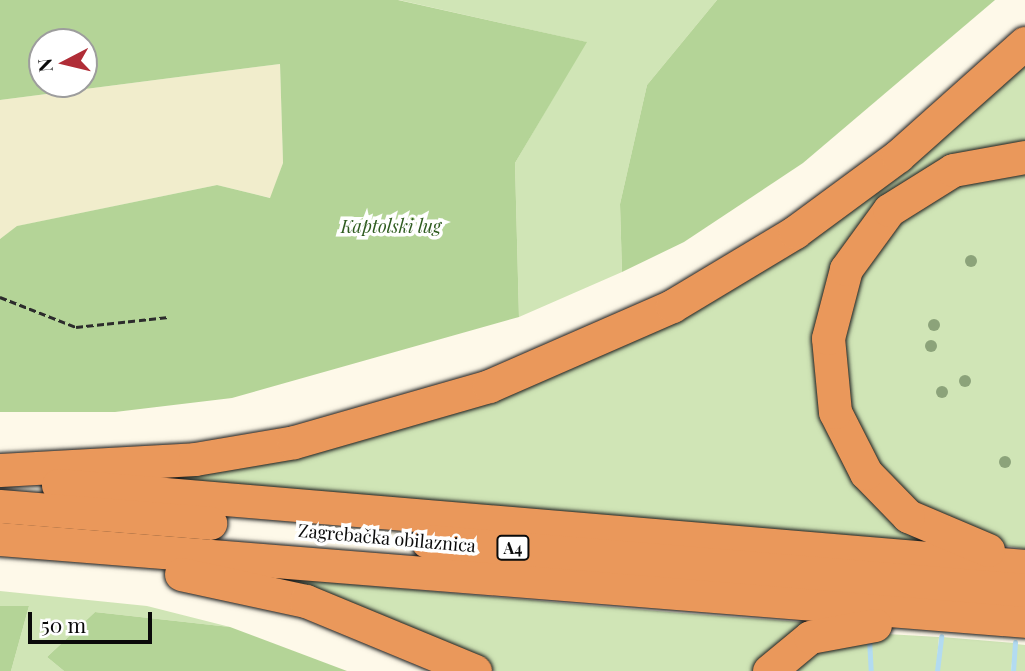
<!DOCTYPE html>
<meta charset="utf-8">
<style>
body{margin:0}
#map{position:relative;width:1025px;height:671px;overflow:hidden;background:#fef9e9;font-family:"Playfair Display",serif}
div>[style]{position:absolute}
.farmland>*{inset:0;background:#f1edcc}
.green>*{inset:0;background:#d0e5b6}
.forest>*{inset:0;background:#b4d497}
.stream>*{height:5px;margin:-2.5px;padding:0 2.5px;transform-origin:2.5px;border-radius:2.5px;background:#b2dbf1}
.path>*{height:2.5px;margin-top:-1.25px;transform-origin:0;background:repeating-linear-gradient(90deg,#2c2c2c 0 7px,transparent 0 10.5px)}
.roads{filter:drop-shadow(0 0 2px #1b1b1b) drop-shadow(0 0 2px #1b1b1b)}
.highway>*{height:33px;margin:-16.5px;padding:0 16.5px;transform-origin:16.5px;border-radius:16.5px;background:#ea985b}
.trees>*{width:12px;height:12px;margin:-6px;border-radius:50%;background:#8ca37a}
span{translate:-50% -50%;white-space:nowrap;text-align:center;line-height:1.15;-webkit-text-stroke:7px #fff;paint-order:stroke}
.shield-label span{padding:2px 5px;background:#fff;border:2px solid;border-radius:5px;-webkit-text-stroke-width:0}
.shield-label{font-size:16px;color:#0a0a0a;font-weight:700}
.park-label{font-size:18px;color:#2f5c20;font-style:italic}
.street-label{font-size:18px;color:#0a0a0a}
.north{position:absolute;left:28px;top:28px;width:70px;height:70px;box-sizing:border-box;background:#fff;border:2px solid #9d9d9d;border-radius:50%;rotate:263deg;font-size:19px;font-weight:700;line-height:28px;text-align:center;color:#0a0a0a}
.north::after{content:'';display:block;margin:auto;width:24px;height:32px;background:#b02d37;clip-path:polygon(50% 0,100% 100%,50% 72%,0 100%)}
.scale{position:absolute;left:28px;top:612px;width:124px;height:32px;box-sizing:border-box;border:4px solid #0a0a0a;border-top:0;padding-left:9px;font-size:21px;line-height:24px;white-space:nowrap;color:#0a0a0a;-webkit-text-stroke:5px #fff;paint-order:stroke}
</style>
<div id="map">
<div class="farmland">
<div style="clip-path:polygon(280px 64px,283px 163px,271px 198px,217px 185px,18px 226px,0 239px,0 100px)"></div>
</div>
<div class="green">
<div style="clip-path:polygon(399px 0,717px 0,647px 85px,620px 204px,622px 272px,519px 317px,515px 163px,586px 42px)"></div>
<div style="clip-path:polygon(1025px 56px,1025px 147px,866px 219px,819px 394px,936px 548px,107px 478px,625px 339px)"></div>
<div style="clip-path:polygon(1025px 167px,1025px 549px,1002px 545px,911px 506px,850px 425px,838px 337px,875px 241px,935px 191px)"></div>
<div style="clip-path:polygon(279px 578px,669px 612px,814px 623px,757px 671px,495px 671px)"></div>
<div style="clip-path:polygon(0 591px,147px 606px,230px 627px,95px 612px,47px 657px,64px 671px,11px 671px,29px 606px,0 606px)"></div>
<div style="clip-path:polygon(868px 633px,869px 653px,869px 633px,939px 637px,936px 671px,798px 671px,790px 663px)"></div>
<div style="clip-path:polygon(942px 637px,1014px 643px,1011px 671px,939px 671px)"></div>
<div style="clip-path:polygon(1016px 644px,1025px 645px,1025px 671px,1013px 671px)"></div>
</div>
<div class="forest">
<div style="clip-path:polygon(evenodd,0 0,398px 0,587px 42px,515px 163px,519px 317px,232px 398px,115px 412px,0 412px,0 239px,17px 226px,217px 185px,270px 198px,283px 163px,280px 64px,0 100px,0 0,42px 42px,84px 42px,84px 84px,42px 84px,42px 42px)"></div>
<div style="clip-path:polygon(717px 0,995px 0,803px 163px,684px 242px,622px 272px,620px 204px,647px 85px)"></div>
<div style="clip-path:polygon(0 606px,29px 606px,11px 671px,0 671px)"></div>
<div style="clip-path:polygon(95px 612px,230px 627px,347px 671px,64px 671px,47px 657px)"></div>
</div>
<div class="stream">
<div style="left:869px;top:638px;width:33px;rotate:87deg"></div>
<div style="left:937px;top:671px;width:35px;rotate:-83deg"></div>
<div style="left:1013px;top:671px;width:29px;rotate:-86deg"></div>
</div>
<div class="path">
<div style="left:0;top:297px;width:82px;rotate:21.5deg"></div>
<div style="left:76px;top:327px;width:93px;rotate:-6.2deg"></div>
</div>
<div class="roads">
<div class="highway">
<div style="left:0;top:470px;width:195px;rotate:-3.2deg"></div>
<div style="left:195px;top:459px;width:100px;rotate:-9.7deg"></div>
<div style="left:294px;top:442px;width:203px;rotate:-16deg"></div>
<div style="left:489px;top:386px;width:200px;rotate:-23.6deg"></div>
<div style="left:672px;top:306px;width:144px;rotate:-31deg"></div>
<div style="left:795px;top:232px;width:128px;rotate:-36.4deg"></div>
<div style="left:898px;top:156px;width:170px;rotate:-41.7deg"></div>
<div style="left:58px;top:485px;width:970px;rotate:4.79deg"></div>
<div style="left:0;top:506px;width:211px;rotate:4.6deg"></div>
<div style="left:0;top:539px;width:1028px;rotate:4.57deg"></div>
<div style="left:427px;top:541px;width:600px;rotate:4.68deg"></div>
<div style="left:988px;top:550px;width:87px;rotate:-157deg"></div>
<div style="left:908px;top:516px;width:60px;rotate:-134.3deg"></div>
<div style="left:866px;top:473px;width:68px;rotate:-116.9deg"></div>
<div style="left:835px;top:412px;width:74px;rotate:-95.4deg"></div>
<div style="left:828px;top:338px;width:71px;rotate:-75.4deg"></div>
<div style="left:846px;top:269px;width:73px;rotate:-53.9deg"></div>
<div style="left:889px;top:210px;width:75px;rotate:-32deg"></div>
<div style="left:953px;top:170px;width:73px;rotate:-10.2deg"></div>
<div style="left:181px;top:574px;width:128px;rotate:12.2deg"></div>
<div style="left:306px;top:601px;width:183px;rotate:22.5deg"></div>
<div style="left:769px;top:671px;width:53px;rotate:-39.7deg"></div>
<div style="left:810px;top:637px;width:66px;rotate:-10.5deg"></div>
</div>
</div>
<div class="trees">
<div style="left:971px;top:261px"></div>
<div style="left:934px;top:325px"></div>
<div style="left:931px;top:346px"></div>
<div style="left:965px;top:381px"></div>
<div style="left:942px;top:392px"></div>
<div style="left:1005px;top:462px"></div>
</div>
<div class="shield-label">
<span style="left:513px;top:548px">A4</span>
</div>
<div class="park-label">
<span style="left:391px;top:226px">Kaptolski lug</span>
</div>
<div class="street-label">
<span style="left:387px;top:538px;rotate:5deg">Zagrebačka obilaznica</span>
</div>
<div class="north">N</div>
<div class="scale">50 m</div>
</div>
